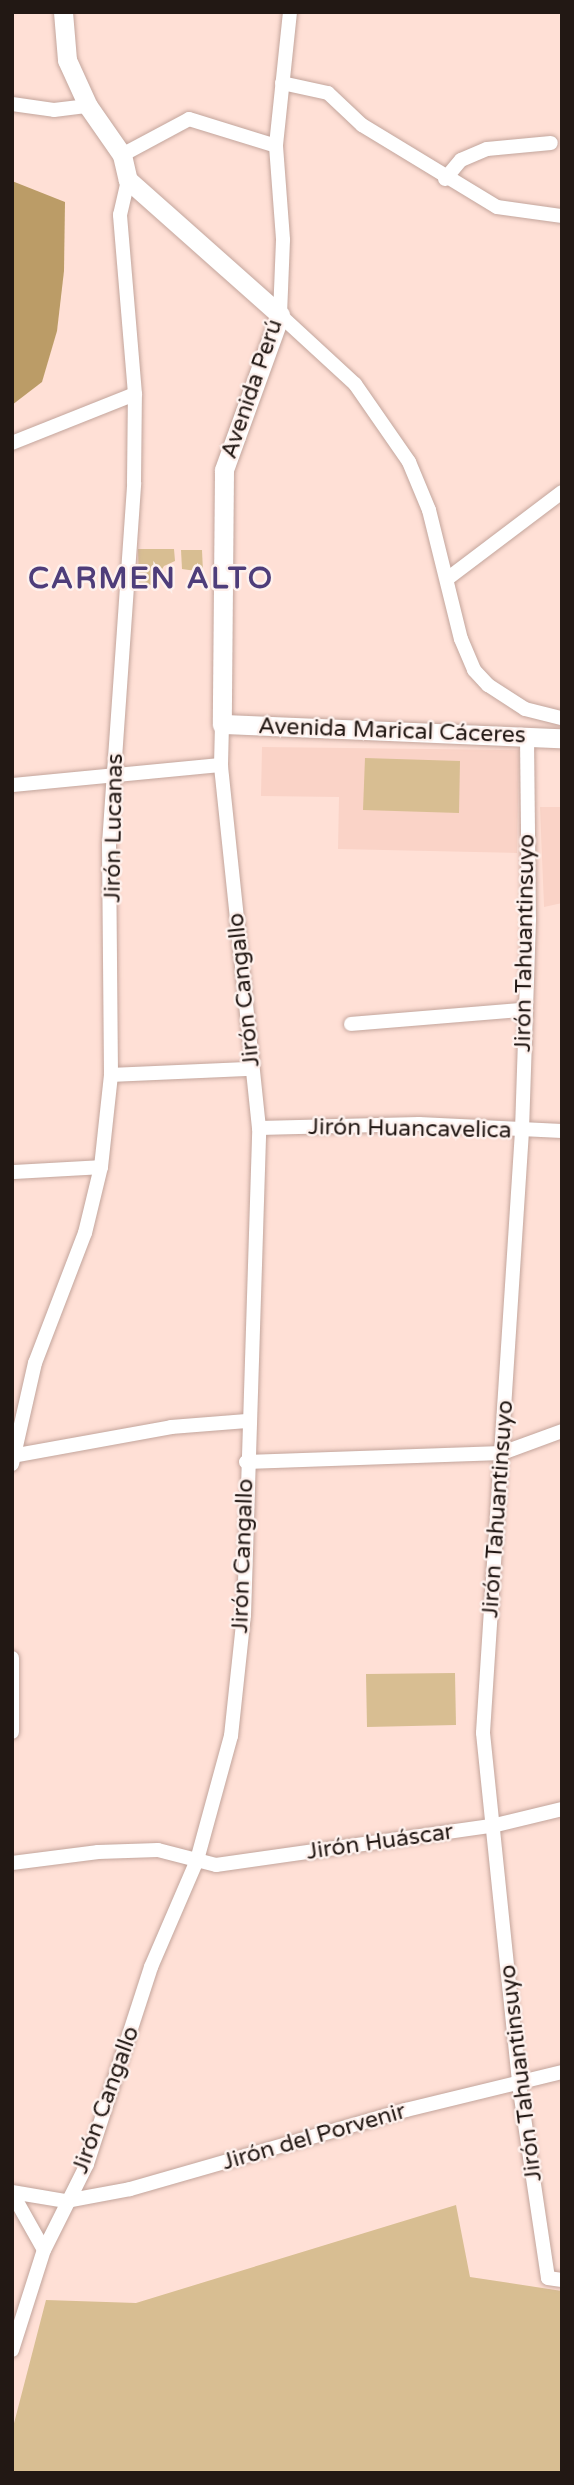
<!DOCTYPE html>
<meta charset="utf-8">
<style>
body{margin:0}
#map{position:relative;width:574px;height:2485px;overflow:hidden;background:#ffe0d6;font-family:"Varela Round",sans-serif}
div>[style]{position:absolute}
.built>*{inset:0;background:#fad3c7}
.green>*{inset:0;background:#d8be92}
.forest>*{inset:0;background:#bb9c67}
.roads{filter:drop-shadow(0 0 2px #c3a59c) drop-shadow(0 0 2px #c3a59c)}
.street>*{height:14px;margin:-7px;padding:0 7px;transform-origin:7px;border-radius:7px;background:#fff}
.secondary>*{height:19px;margin:-9.5px;padding:0 9.5px;transform-origin:9.5px;border-radius:9.5px;background:#fff}
span{translate:-50% -50%;white-space:nowrap;text-align:center;line-height:1.15;-webkit-text-stroke:5px #fef1ed;paint-order:stroke}
.street-label{font-size:23px;color:#221814}
.district-label{font-size:30px;color:#4e3d7a;font-weight:700;letter-spacing:2px}
.frame{position:absolute;inset:0;border:14px solid #221814;pointer-events:none}
</style>
<div id="map">
<div class="built">
<div style="clip-path:polygon(262px 747px,519px 750px,517px 853px,338px 849px,339px 797px,261px 796px)"></div>
<div style="clip-path:polygon(540px 807px,562px 807px,562px 903px,544px 907px)"></div>
</div>
<div class="green">
<div style="clip-path:polygon(138px 549px,174px 549px,175px 561px,164px 566px,152px 585px,139px 584px)"></div>
<div style="clip-path:polygon(181px 550px,202px 550px,203px 572px,182px 569px)"></div>
<div style="clip-path:polygon(365px 758px,460px 761px,459px 813px,363px 810px)"></div>
<div style="clip-path:polygon(455px 1673px,456px 1725px,367px 1727px,366px 1674px)"></div>
<div style="clip-path:polygon(456px 2205px,470px 2277px,562px 2291px,562px 2473px,12px 2473px,12px 2431px,46px 2300px,136px 2303px)"></div>
</div>
<div class="forest">
<div style="clip-path:polygon(12px 181px,65px 202px,64px 271px,57px 331px,42px 382px,12px 405px)"></div>
</div>
<div class="roads">
<div class="street">
<div style="left:290px;top:12px;width:135px;rotate:96deg"></div>
<div style="left:276px;top:146px;width:94px;rotate:85.7deg"></div>
<div style="left:283px;top:240px;width:75px;rotate:92.3deg"></div>
<div style="left:280px;top:315px;width:102px;rotate:42.6deg"></div>
<div style="left:355px;top:384px;width:95px;rotate:55.3deg"></div>
<div style="left:409px;top:462px;width:52px;rotate:67.4deg"></div>
<div style="left:429px;top:510px;width:133px;rotate:76.1deg"></div>
<div style="left:461px;top:639px;width:34px;rotate:67deg"></div>
<div style="left:474px;top:670px;width:21px;rotate:47deg"></div>
<div style="left:488px;top:685px;width:44px;rotate:33deg"></div>
<div style="left:525px;top:709px;width:38px;rotate:14deg"></div>
<div style="left:282px;top:83px;width:47px;rotate:12.3deg"></div>
<div style="left:328px;top:93px;width:47px;rotate:43.3deg"></div>
<div style="left:362px;top:125px;width:158px;rotate:31.3deg"></div>
<div style="left:497px;top:207px;width:66px;rotate:7.9deg"></div>
<div style="left:12px;top:104px;width:42px;rotate:8.1deg"></div>
<div style="left:54px;top:110px;width:34px;rotate:-7deg"></div>
<div style="left:122px;top:155px;width:76px;rotate:-28.2deg"></div>
<div style="left:189px;top:119px;width:91px;rotate:17.2deg"></div>
<div style="left:445px;top:179px;width:25px;rotate:-50deg"></div>
<div style="left:461px;top:160px;width:28px;rotate:-23deg"></div>
<div style="left:487px;top:149px;width:64px;rotate:-5.4deg"></div>
<div style="left:12px;top:443px;width:132px;rotate:-21.7deg"></div>
<div style="left:447px;top:579px;width:144px;rotate:-37.1deg"></div>
<div style="left:527px;top:737px;width:182px;rotate:89.4deg"></div>
<div style="left:529px;top:919px;width:212px;rotate:91.9deg"></div>
<div style="left:522px;top:1131px;width:603px;rotate:93.71deg"></div>
<div style="left:483px;top:1733px;width:353px;rotate:84.1deg"></div>
<div style="left:519px;top:2084px;width:196px;rotate:81.5deg"></div>
<div style="left:548px;top:2278px;width:14px;rotate:8deg"></div>
<div style="left:12px;top:785px;width:210px;rotate:-5.5deg"></div>
<div style="left:351px;top:1024px;width:172px;rotate:-4.7deg"></div>
<div style="left:111px;top:1075px;width:140px;rotate:-2.5deg"></div>
<div style="left:259px;top:1128px;width:160px;rotate:-1.4deg"></div>
<div style="left:419px;top:1124px;width:143px;rotate:2.8deg"></div>
<div style="left:12px;top:1172px;width:89px;rotate:-3.2deg"></div>
<div style="left:12px;top:1456px;width:162px;rotate:-10.3deg"></div>
<div style="left:171px;top:1427px;width:76px;rotate:-4.5deg"></div>
<div style="left:246px;top:1462px;width:256px;rotate:-2deg"></div>
<div style="left:502px;top:1453px;width:64px;rotate:-20.1deg"></div>
<div style="left:12px;top:1464px;width:104px;rotate:-77.2deg"></div>
<div style="left:35px;top:1363px;width:139px;rotate:-69deg"></div>
<div style="left:85px;top:1233px;width:68px;rotate:-76.4deg"></div>
<div style="left:101px;top:1167px;width:93px;rotate:-83.8deg"></div>
<div style="left:111px;top:1075px;width:231px;rotate:-90.5deg"></div>
<div style="left:109px;top:844px;width:362px;rotate:-86deg"></div>
<div style="left:134px;top:483px;width:89px;rotate:-89.4deg"></div>
<div style="left:135px;top:394px;width:180px;rotate:-94.8deg"></div>
<div style="left:120px;top:215px;width:36px;rotate:-77deg"></div>
<div style="left:12px;top:1658px;width:74px;rotate:90deg"></div>
<div style="left:12px;top:1863px;width:87px;rotate:-7.3deg"></div>
<div style="left:98px;top:1852px;width:60px;rotate:-1.9deg"></div>
<div style="left:158px;top:1850px;width:60px;rotate:14.5deg"></div>
<div style="left:216px;top:1865px;width:283px;rotate:-8.1deg"></div>
<div style="left:496px;top:1825px;width:68px;rotate:-13.6deg"></div>
<div style="left:12px;top:2192px;width:55px;rotate:9.5deg"></div>
<div style="left:66px;top:2201px;width:65px;rotate:-10.6deg"></div>
<div style="left:130px;top:2189px;width:287px;rotate:-16deg"></div>
<div style="left:406px;top:2110px;width:161px;rotate:-13.7deg"></div>
<div style="left:12px;top:2193px;width:65px;rotate:60.7deg"></div>
<div style="left:12px;top:2350px;width:105px;rotate:-72.3deg"></div>
<div style="left:44px;top:2250px;width:96px;rotate:-63.4deg"></div>
<div style="left:87px;top:2164px;width:207px;rotate:-72deg"></div>
<div style="left:151px;top:1967px;width:116px;rotate:-66.7deg"></div>
<div style="left:197px;top:1860px;width:129px;rotate:-74.7deg"></div>
<div style="left:231px;top:1736px;width:122px;rotate:-83.9deg"></div>
<div style="left:244px;top:1615px;width:487px;rotate:-88.2deg"></div>
<div style="left:259px;top:1128px;width:365px;rotate:-96deg"></div>
<div style="left:221px;top:765px;width:41px;rotate:-88.6deg"></div>
</div>
<div class="secondary">
<div style="left:63px;top:12px;width:48px;rotate:85.2deg"></div>
<div style="left:67px;top:60px;width:51px;rotate:65.5deg"></div>
<div style="left:88px;top:106px;width:60px;rotate:55.2deg"></div>
<div style="left:122px;top:155px;width:26px;rotate:77deg"></div>
<div style="left:128px;top:180px;width:203px;rotate:41.6deg"></div>
<div style="left:280px;top:315px;width:165px;rotate:109.9deg"></div>
<div style="left:224px;top:470px;width:254px;rotate:90.5deg"></div>
<div style="left:222px;top:724px;width:340px;rotate:2.4deg"></div>
</div>
</div>
<div class="street-label">
<span style="left:252px;top:389px;rotate:-71deg">Avenida Perú</span>
<span style="left:392px;top:731px;rotate:2deg">Avenida Marical Cáceres</span>
<span style="left:114px;top:828px;rotate:-89deg">Jirón Lucanas</span>
<span style="left:525px;top:943px;rotate:-89deg">Jirón Tahuantinsuyo</span>
<span style="left:244px;top:990px;rotate:-96deg">Jirón Cangallo</span>
<span style="left:410px;top:1129px;rotate:1deg">Jirón Huancavelica</span>
<span style="left:498px;top:1509px;rotate:-86deg">Jirón Tahuantinsuyo</span>
<span style="left:243px;top:1556px;rotate:-88deg">Jirón Cangallo</span>
<span style="left:380px;top:1842px;rotate:-8deg">Jirón Huáscar</span>
<span style="left:521px;top:2073px;rotate:-97deg">Jirón Tahuantinsuyo</span>
<span style="left:106px;top:2100px;rotate:-70deg">Jirón Cangallo</span>
<span style="left:314px;top:2137px;rotate:-16deg">Jirón del Porvenir</span>
</div>
<div class="district-label">
<span style="left:151px;top:579px">CARMEN ALTO</span>
</div>
<div class="frame"></div>
</div>
